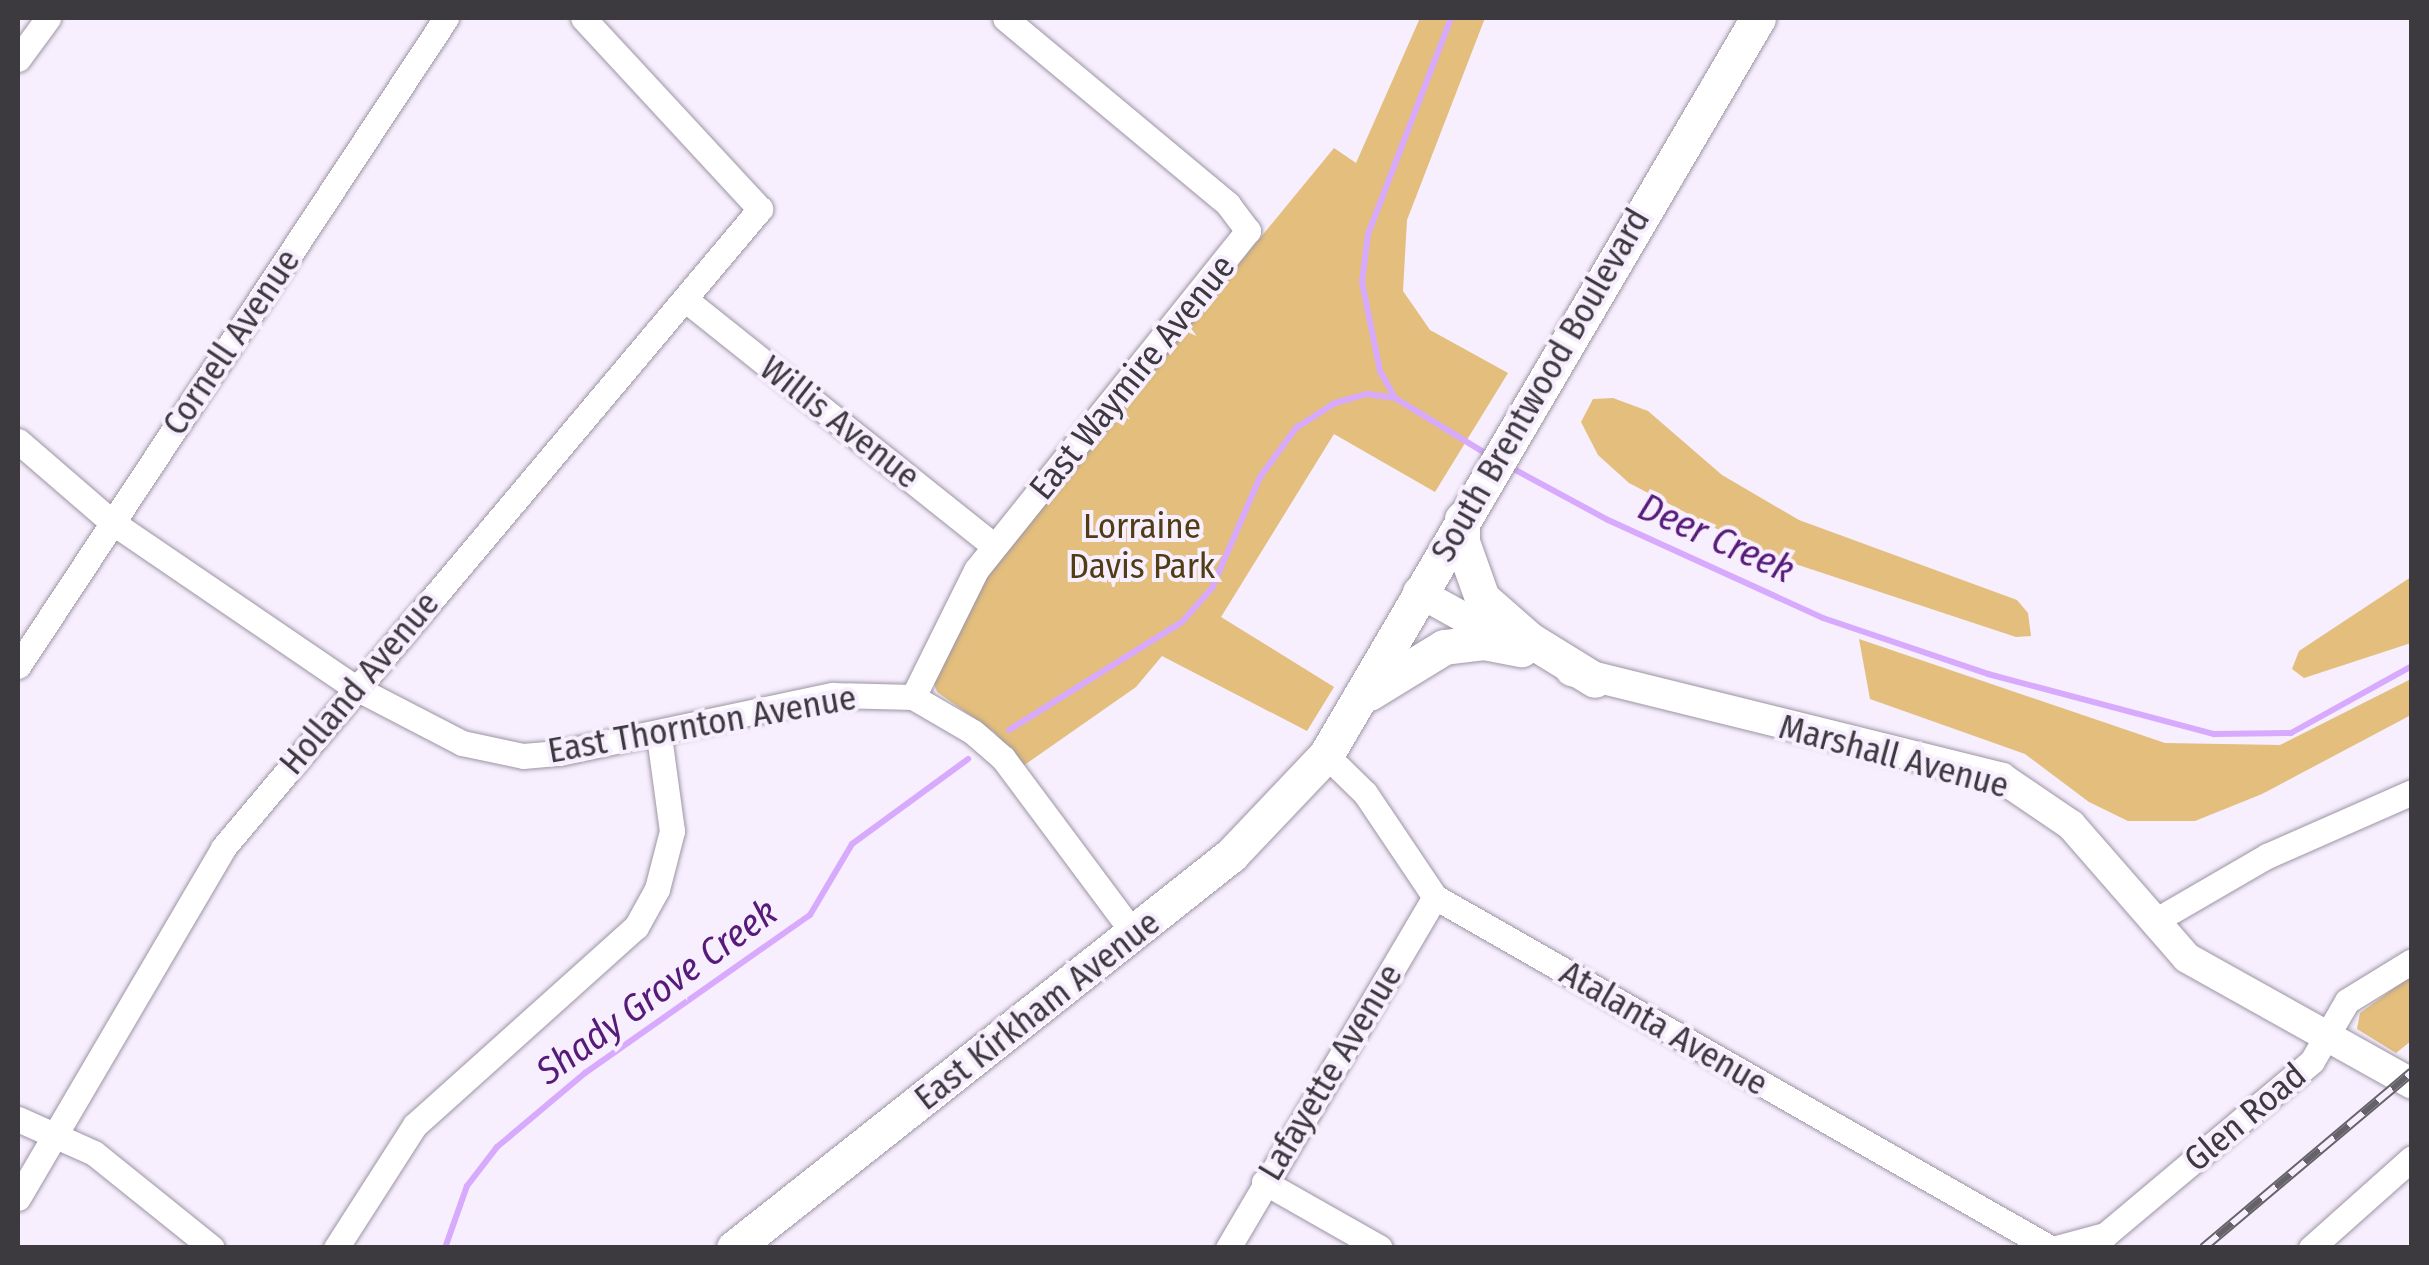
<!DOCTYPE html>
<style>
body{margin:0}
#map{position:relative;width:2429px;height:1265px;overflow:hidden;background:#f7eefe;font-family:"Fira Sans Condensed",sans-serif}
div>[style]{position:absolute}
.green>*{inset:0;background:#e3be7c}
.stream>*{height:6px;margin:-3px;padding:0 3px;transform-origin:3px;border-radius:3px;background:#d8aafd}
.roads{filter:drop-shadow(0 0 2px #9c95a3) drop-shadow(0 0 2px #9c95a3)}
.minor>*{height:25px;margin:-12.5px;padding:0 12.5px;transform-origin:12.5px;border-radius:12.5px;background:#fff}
.tertiary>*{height:30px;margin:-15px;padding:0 15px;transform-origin:15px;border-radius:15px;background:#fff}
.secondary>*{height:35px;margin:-17.5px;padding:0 17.5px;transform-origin:17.5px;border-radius:17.5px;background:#fff}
.rail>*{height:10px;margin-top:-5px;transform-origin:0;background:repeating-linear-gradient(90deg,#f7eefe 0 19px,#66626a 0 38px);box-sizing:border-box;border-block:2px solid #66626a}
span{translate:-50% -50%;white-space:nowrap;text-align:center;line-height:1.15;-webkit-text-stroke:8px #f7eefe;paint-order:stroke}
.street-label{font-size:35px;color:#3c393f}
.park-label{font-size:35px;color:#503c15}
.water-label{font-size:38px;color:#561a79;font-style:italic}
.frame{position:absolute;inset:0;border:20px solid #3c393f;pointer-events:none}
</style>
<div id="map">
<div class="green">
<div style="clip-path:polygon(1420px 18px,1485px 18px,1407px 220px,1403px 291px,1430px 330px,1508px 373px,1435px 492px,1334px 434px,1221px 617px,1334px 687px,1307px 731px,1162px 656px,1136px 687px,1023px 766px,994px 732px,937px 692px,934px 683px,963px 610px,1017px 534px,1334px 148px,1356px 163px)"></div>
<div style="clip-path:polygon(1613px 398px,1648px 411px,1722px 475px,1799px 520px,2017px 600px,2028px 613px,2031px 636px,2016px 637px,1765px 554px,1629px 483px,1598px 455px,1581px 422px,1593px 399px)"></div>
<div style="clip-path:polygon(2411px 577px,2411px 643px,2304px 678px,2292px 669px,2299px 651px)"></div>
<div style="clip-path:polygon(1859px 639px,2165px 743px,2280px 745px,2411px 679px,2411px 715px,2262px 794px,2195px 821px,2128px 821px,2089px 802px,2025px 754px,1870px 699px)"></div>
<div style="clip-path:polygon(2411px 976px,2411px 1041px,2396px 1053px,2357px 1029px,2360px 1013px)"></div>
</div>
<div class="stream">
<div style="left:1451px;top:18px;width:231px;rotate:111deg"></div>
<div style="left:1368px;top:234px;width:48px;rotate:97.1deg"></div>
<div style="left:1362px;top:282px;width:91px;rotate:78.6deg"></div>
<div style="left:1380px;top:371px;width:31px;rotate:61deg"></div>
<div style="left:1395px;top:398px;width:111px;rotate:31.4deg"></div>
<div style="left:1510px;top:467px;width:111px;rotate:28.4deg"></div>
<div style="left:1608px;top:520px;width:236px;rotate:24.5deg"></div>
<div style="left:1823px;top:618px;width:174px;rotate:18.7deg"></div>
<div style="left:1988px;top:674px;width:234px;rotate:14.9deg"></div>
<div style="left:2214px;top:734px;width:77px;rotate:-0.7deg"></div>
<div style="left:2291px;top:733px;width:138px;rotate:-29deg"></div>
<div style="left:1009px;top:730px;width:204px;rotate:-32deg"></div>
<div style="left:1182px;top:622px;width:45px;rotate:-48.6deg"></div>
<div style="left:1212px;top:588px;width:121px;rotate:-66.6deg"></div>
<div style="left:1260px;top:477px;width:61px;rotate:-53.7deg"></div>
<div style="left:1296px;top:428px;width:46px;rotate:-32.7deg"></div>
<div style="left:1335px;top:403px;width:33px;rotate:-16deg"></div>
<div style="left:1367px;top:394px;width:27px;rotate:8deg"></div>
<div style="left:445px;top:1248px;width:66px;rotate:-70.5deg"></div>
<div style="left:467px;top:1186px;width:49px;rotate:-52.4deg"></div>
<div style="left:497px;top:1147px;width:115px;rotate:-40.1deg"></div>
<div style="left:585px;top:1073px;width:275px;rotate:-35.1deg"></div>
<div style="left:810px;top:915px;width:82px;rotate:-59.4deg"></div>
<div style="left:852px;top:844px;width:144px;rotate:-36.2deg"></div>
</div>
<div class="roads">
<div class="minor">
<div style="left:18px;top:59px;width:51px;rotate:-53.8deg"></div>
<div style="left:686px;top:300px;width:394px;rotate:38.6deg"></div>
<div style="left:18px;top:441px;width:124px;rotate:40.8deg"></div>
<div style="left:112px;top:522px;width:293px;rotate:34.3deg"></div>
<div style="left:354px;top:687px;width:122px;rotate:27.4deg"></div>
<div style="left:462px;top:743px;width:62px;rotate:12deg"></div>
<div style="left:523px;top:756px;width:36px;rotate:-5deg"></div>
<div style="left:559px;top:753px;width:280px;rotate:-12deg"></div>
<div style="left:833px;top:695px;width:80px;rotate:1.4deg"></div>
<div style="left:913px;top:697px;width:69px;rotate:30.3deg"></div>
<div style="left:973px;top:732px;width:40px;rotate:41deg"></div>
<div style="left:1003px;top:758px;width:219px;rotate:53.3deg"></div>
<div style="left:18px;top:666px;width:777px;rotate:-56.56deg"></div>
<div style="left:913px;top:697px;width:142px;rotate:-63.6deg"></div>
<div style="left:976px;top:570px;width:435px;rotate:-51.3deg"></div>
<div style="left:1248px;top:231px;width:34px;rotate:-127deg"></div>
<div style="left:1228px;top:204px;width:290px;rotate:-140.2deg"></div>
<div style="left:1326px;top:755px;width:54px;rotate:44.3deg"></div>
<div style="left:1365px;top:793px;width:125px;rotate:56.1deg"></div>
<div style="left:1435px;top:897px;width:708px;rotate:29.71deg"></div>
<div style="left:2153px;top:922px;width:132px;rotate:-30.1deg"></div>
<div style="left:2267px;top:856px;width:158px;rotate:-23.8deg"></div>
<div style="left:18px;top:1119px;width:83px;rotate:24.1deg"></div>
<div style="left:94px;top:1153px;width:151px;rotate:38.8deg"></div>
<div style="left:1264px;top:1182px;width:133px;rotate:29.6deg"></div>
<div style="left:18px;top:1198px;width:406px;rotate:-59.6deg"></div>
<div style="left:223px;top:848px;width:835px;rotate:-49.96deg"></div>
<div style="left:760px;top:209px;width:260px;rotate:-132.8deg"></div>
<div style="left:336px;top:1248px;width:146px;rotate:-57.3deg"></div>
<div style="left:415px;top:1125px;width:297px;rotate:-41.9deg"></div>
<div style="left:636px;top:927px;width:43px;rotate:-61.1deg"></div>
<div style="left:657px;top:889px;width:60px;rotate:-75.5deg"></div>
<div style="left:672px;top:831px;width:96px;rotate:-97.8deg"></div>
<div style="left:1228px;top:1248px;width:407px;rotate:-59.5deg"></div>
<div style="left:2056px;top:1248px;width:51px;rotate:-14.9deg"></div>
<div style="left:2105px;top:1235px;width:270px;rotate:-40deg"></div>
<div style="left:2312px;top:1061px;width:69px;rotate:-59.7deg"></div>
<div style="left:2347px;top:1001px;width:76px;rotate:-31.6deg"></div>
<div style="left:2311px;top:1248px;width:135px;rotate:-41.7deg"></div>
</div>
<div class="tertiary">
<div style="left:1418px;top:592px;width:107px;rotate:29deg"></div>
<div style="left:1571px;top:671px;width:444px;rotate:13.9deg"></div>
<div style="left:2002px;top:778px;width:83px;rotate:34.3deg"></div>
<div style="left:2071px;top:825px;width:176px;rotate:48.9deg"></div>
<div style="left:2187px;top:958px;width:258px;rotate:29.2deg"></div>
</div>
<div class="secondary">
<div style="left:1462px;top:519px;width:23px;rotate:90deg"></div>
<div style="left:1462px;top:542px;width:59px;rotate:70.3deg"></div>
<div style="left:1482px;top:598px;width:64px;rotate:41.2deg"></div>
<div style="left:1530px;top:640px;width:76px;rotate:31.6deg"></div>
<div style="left:1369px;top:693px;width:88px;rotate:-31.5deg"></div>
<div style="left:1444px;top:647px;width:40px;rotate:-7.1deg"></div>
<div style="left:1484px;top:642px;width:38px;rotate:11deg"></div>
<div style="left:734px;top:1248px;width:634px;rotate:-38.33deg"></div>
<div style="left:1231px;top:855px;width:138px;rotate:-46.5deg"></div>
<div style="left:1326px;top:755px;width:854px;rotate:-59.62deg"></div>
</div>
</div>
<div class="rail">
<div style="left:2203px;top:1248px;width:273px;rotate:-40.1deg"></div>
</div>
<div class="street-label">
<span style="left:231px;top:342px;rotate:-56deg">Cornell Avenue</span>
<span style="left:1132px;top:377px;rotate:-51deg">East Waymire Avenue</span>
<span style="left:1540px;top:385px;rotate:-60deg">South Brentwood Boulevard</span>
<span style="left:840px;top:422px;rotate:38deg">Willis Avenue</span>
<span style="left:359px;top:683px;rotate:-50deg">Holland Avenue</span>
<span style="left:702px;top:724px;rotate:-10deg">East Thornton Avenue</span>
<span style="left:1894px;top:756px;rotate:15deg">Marshall Avenue</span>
<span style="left:1037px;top:1010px;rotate:-38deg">East Kirkham Avenue</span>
<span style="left:1664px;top:1028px;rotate:30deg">Atalanta Avenue</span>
<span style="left:1330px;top:1072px;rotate:-59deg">Lafayette Avenue</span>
<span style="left:2245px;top:1117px;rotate:-40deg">Glen Road</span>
</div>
<div class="park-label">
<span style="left:1142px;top:546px">Lorraine<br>Davis Park</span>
</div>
<div class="water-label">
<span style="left:1716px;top:539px;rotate:24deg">Deer Creek</span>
<span style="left:657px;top:992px;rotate:-36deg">Shady Grove Creek</span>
</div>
<div class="frame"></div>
</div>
